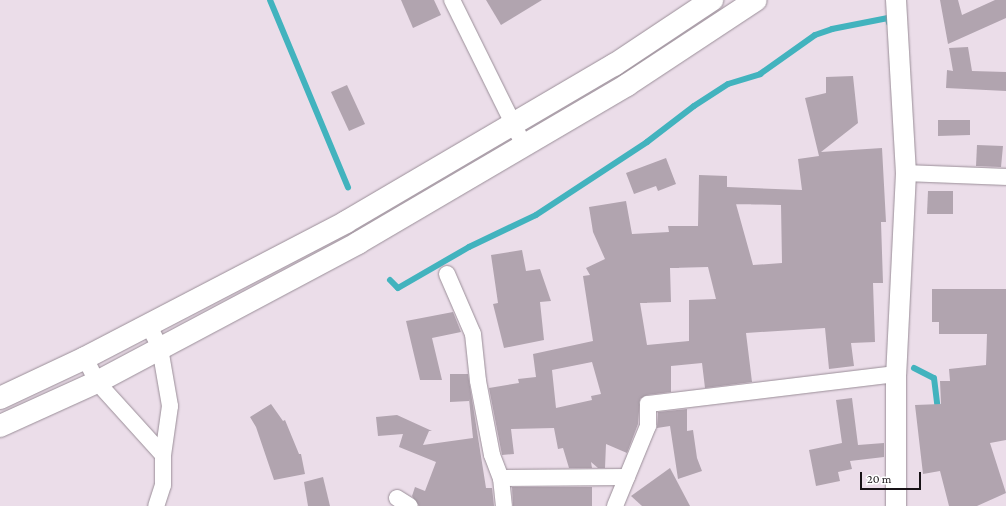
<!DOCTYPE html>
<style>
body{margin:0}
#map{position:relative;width:1006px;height:506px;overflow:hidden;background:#ebdde9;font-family:"Crimson Pro",serif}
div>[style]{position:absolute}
.stream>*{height:6px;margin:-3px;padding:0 3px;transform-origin:3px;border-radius:3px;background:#42b3be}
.building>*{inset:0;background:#b1a4af}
.roads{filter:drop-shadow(0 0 1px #9a8e98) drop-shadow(0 0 1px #9a8e98)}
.minor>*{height:16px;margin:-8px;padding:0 8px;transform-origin:8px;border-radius:8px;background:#fff}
.tertiary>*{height:20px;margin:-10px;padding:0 10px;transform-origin:10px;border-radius:10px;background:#fff}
.primary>*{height:22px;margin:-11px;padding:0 11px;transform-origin:11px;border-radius:11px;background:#fff}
span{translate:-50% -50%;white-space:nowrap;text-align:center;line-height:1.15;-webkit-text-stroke:4px #fff;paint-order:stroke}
.scale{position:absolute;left:860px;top:472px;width:61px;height:18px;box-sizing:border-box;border:2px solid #171216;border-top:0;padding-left:5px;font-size:12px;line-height:14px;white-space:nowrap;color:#171216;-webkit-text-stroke:3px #fff;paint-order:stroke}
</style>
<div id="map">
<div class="stream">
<div style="left:270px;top:0;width:203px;rotate:67.4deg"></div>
<div style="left:390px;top:280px;width:11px;rotate:45deg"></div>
<div style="left:398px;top:288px;width:82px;rotate:-30deg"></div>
<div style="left:469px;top:247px;width:74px;rotate:-25.5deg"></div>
<div style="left:536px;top:215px;width:133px;rotate:-33.3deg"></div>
<div style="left:647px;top:142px;width:59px;rotate:-37.5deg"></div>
<div style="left:694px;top:106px;width:40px;rotate:-32.9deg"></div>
<div style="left:728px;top:84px;width:34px;rotate:-17deg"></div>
<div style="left:760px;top:74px;width:67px;rotate:-35.3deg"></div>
<div style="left:815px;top:35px;width:18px;rotate:-19deg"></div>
<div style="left:832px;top:29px;width:57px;rotate:-11.1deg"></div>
<div style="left:888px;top:18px;width:5px;rotate:79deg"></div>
<div style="left:914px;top:368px;width:22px;rotate:27deg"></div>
<div style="left:934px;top:378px;width:34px;rotate:83deg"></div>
</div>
<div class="building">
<div style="clip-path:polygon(401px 0,434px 0,441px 15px,413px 28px)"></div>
<div style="clip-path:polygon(486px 0,542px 0,501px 25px)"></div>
<div style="clip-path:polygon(940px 0,958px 0,962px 15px,995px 0,1006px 0,1006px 18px,948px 44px)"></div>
<div style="clip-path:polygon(968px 47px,972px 71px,1006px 72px,1006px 91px,946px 88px,947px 70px,953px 71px,949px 48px)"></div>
<div style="clip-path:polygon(evenodd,853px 76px,858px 123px,821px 152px,882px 148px,886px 222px,881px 222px,883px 283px,873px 283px,875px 342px,851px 343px,854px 366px,829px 369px,825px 328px,746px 333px,752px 382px,705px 388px,702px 363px,671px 366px,671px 392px,647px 395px,640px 399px,638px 424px,627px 453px,606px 444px,605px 468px,598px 468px,591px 462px,592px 468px,569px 468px,563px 448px,558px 449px,554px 428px,511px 429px,514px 454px,502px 455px,489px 388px,519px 383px,518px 379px,536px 377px,533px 354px,593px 341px,583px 276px,590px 275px,586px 268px,605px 259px,593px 232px,589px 207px,626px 201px,632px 234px,669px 232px,668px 226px,698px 226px,699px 175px,727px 176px,727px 187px,802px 190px,798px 159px,819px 156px,805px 98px,826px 93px,826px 77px,853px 76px,736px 204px,781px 205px,782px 263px,753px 265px,736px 204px,853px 76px,708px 267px,716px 299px,689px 300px,689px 341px,647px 345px,640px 303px,671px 302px,670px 268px,708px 267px,853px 76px,592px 362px,601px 394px,591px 396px,592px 400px,556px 408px,552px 370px,592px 362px)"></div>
<div style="clip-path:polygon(347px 85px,365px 124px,349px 131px,331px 92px)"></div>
<div style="clip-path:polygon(938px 120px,970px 120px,970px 135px,938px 136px)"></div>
<div style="clip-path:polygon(977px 145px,1003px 146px,1001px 167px,976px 166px)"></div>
<div style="clip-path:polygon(666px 158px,676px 184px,658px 191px,656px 186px,634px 194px,626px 173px)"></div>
<div style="clip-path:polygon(928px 191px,953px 191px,953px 214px,927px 214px)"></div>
<div style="clip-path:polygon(522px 250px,526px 271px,540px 269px,551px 301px,540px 302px,544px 340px,504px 348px,493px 304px,498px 303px,491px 255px)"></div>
<div style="clip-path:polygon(932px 289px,1006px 289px,1006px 440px,990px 443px,1006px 493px,977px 506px,949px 506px,940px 471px,923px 474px,915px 405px,941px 404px,940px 381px,950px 381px,949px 369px,986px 365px,987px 334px,939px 334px,939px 322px,932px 322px)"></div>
<div style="clip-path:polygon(453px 312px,461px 332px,432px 338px,442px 380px,420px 380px,406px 321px)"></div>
<div style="clip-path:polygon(450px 374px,468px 374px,486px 488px,492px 488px,494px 506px,419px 506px,412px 496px,415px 487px,425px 491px,436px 462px,399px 447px,403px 434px,378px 436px,376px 417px,397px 415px,432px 431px,429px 431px,423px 445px,473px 438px,469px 399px,469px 401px,450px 402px)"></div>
<div style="clip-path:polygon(852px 398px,858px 445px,884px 443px,884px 457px,850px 461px,852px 469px,838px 472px,840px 481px,816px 486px,809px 450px,842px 443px,836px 400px)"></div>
<div style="clip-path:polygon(271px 404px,283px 421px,285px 420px,299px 454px,301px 454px,305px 474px,274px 480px,256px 427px,250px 417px)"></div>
<div style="clip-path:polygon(687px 409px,687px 431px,693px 430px,697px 458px,702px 471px,678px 479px,670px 426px,657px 428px,658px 412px)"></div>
<div style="clip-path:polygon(670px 468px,690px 506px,642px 506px,631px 496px)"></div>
<div style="clip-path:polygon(323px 477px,330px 506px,308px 506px,304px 482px)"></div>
<div style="clip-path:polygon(512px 487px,592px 487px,592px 506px,513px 506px)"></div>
</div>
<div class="roads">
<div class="minor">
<div style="left:452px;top:0;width:163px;rotate:63.7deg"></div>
<div style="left:906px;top:173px;width:100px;rotate:2.3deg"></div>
<div style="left:447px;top:274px;width:65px;rotate:66.6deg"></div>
<div style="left:473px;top:334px;width:47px;rotate:83.9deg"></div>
<div style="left:478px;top:381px;width:75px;rotate:79.3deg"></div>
<div style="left:492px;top:455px;width:25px;rotate:69deg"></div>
<div style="left:501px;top:478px;width:28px;rotate:84deg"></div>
<div style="left:149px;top:326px;width:25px;rotate:63deg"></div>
<div style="left:160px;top:348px;width:59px;rotate:80.2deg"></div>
<div style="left:170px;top:406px;width:49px;rotate:98.1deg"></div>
<div style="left:163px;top:455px;width:30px;rotate:90deg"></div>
<div style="left:163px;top:485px;width:22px;rotate:108deg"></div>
<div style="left:85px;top:358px;width:27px;rotate:63deg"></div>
<div style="left:97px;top:382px;width:98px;rotate:47.9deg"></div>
<div style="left:501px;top:478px;width:126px;rotate:-0.5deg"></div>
<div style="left:397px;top:498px;width:15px;rotate:32deg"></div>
<div style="left:615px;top:506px;width:87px;rotate:-67.6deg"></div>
<div style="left:648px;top:426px;width:22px;rotate:-90deg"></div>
<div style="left:648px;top:404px;width:250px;rotate:-6.9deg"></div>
</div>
<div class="tertiary">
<div style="left:896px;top:0;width:173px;rotate:86.7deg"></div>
<div style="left:906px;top:173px;width:201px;rotate:92.8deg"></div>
<div style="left:896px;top:374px;width:132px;rotate:90deg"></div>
</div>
<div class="primary">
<div style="left:0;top:398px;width:94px;rotate:-25.2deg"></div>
<div style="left:85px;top:358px;width:294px;rotate:-27.5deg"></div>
<div style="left:346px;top:222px;width:311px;rotate:-30.4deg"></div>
<div style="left:614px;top:65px;width:118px;rotate:-33.6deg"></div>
<div style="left:0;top:426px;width:107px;rotate:-24.4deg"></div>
<div style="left:97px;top:382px;width:296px;rotate:-28deg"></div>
<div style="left:358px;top:243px;width:312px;rotate:-30.4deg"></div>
<div style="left:627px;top:85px;width:154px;rotate:-33.4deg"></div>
</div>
</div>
<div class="scale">20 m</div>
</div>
